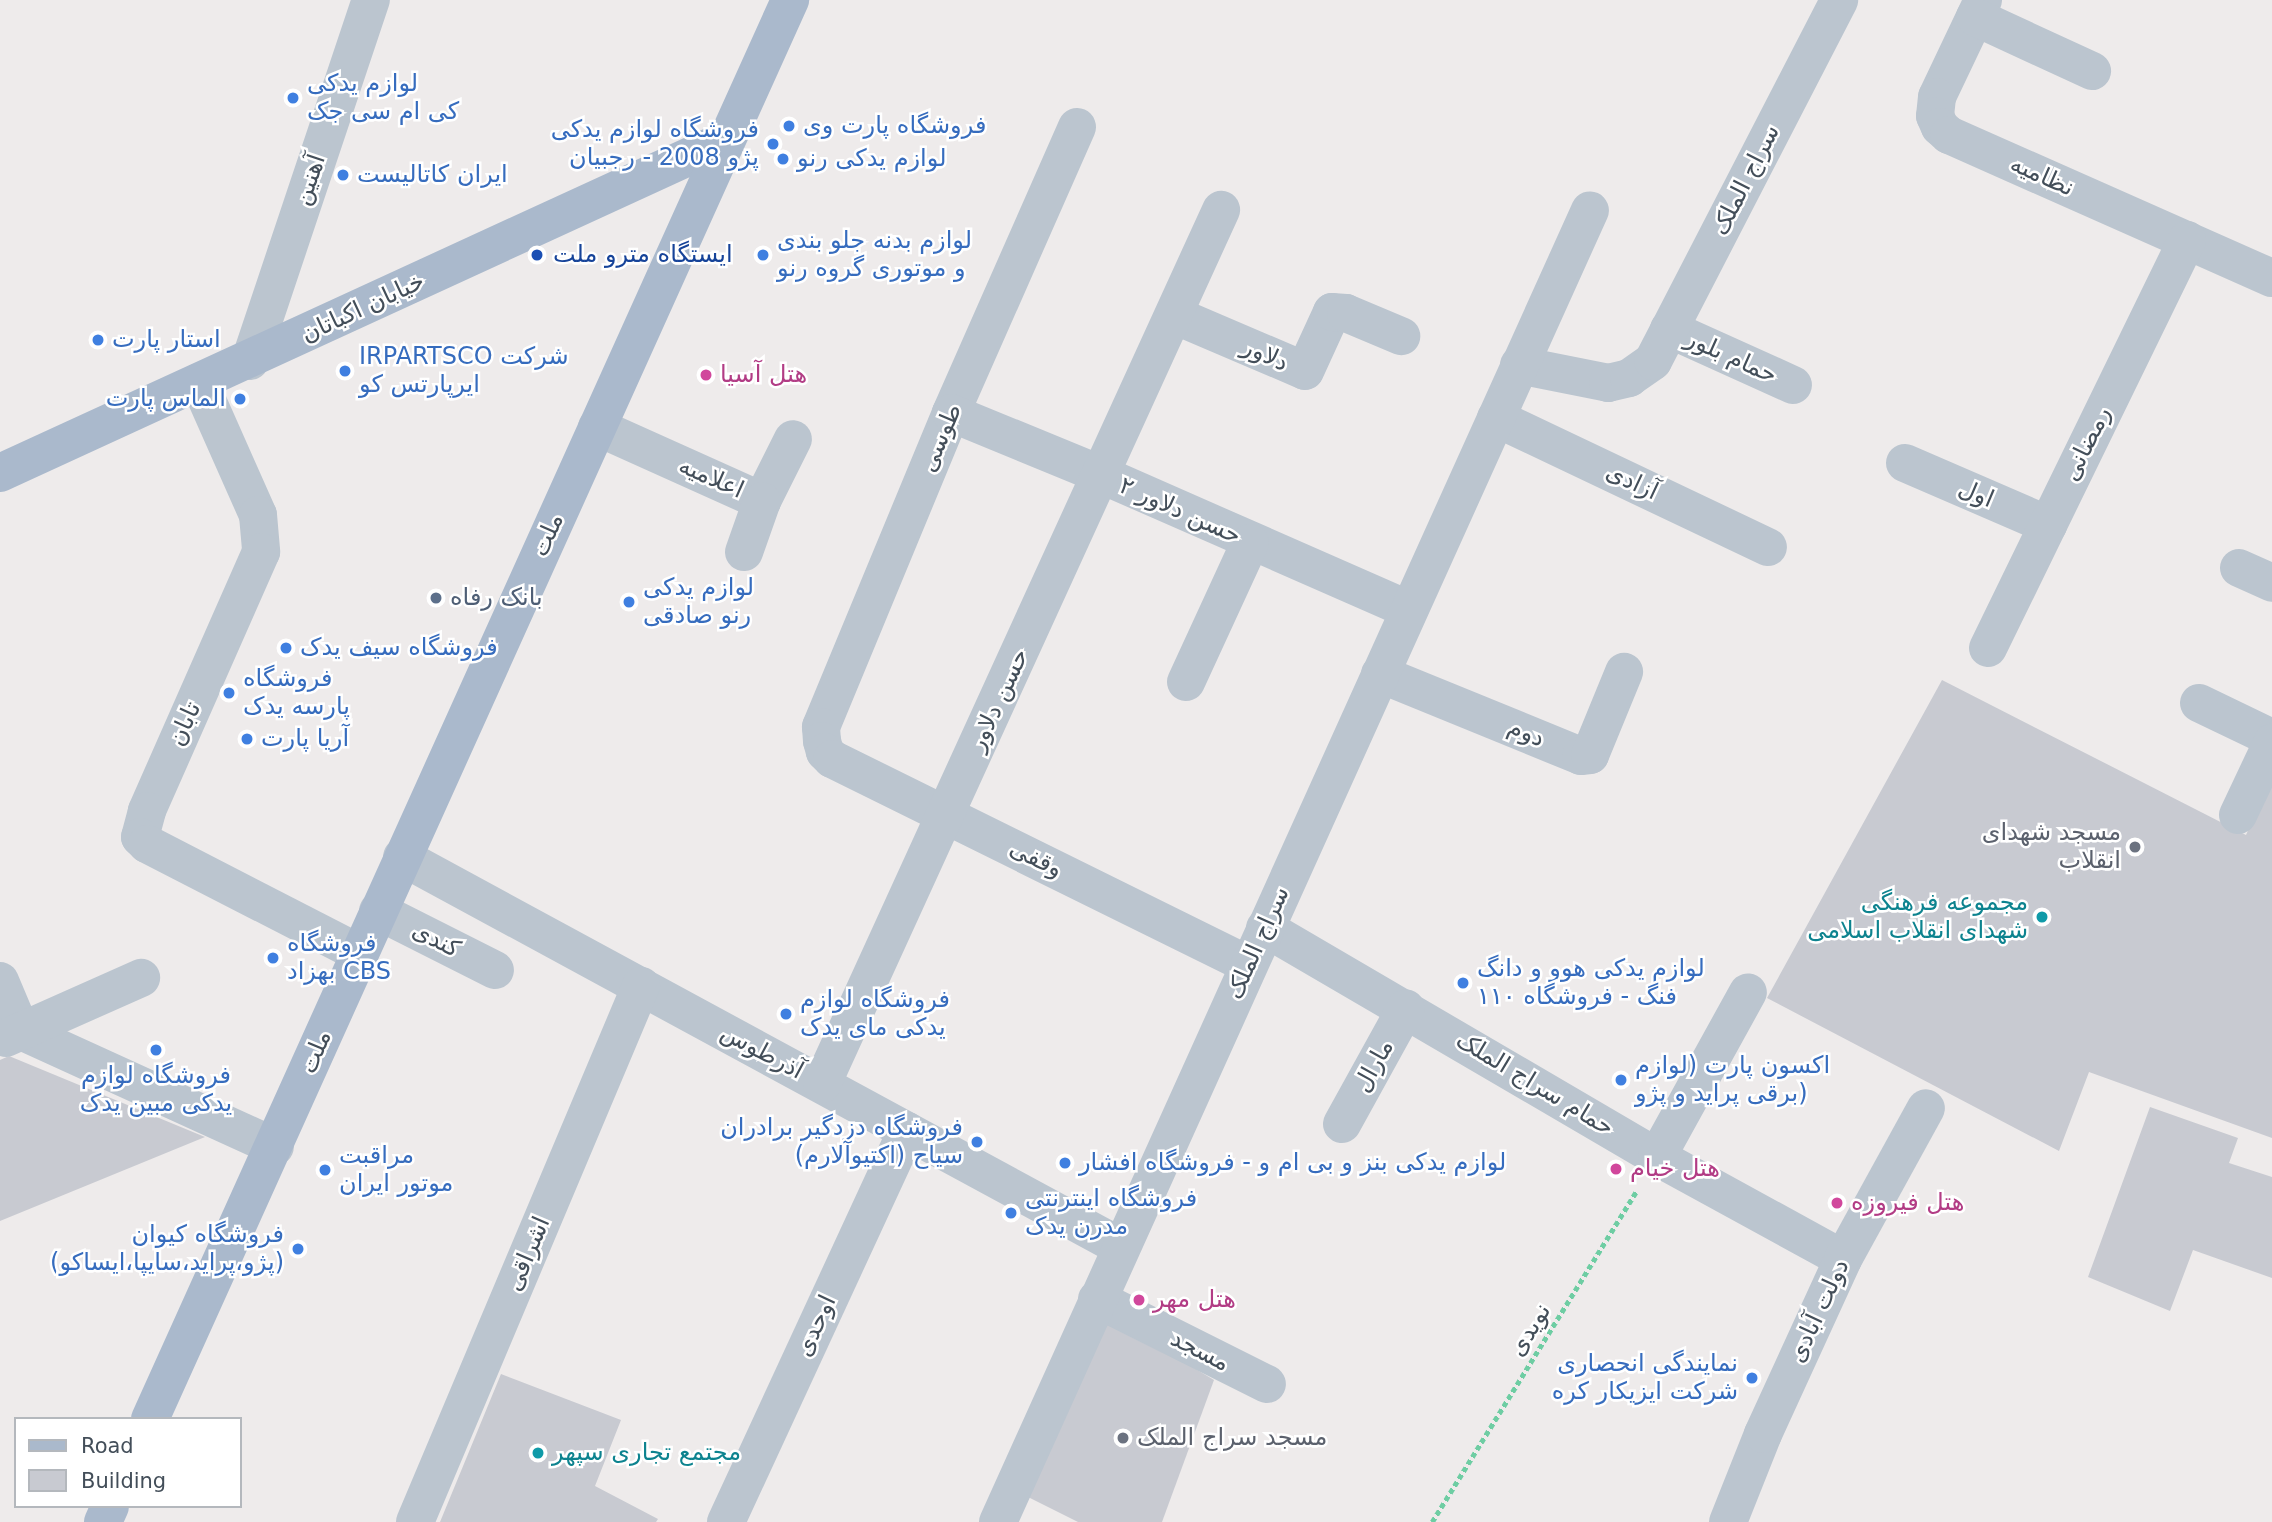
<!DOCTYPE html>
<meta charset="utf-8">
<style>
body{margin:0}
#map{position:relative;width:2272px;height:1522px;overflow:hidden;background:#eeebeb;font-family:"DejaVu Sans",Cairo,sans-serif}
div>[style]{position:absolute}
.building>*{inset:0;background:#c8cad1}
.path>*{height:4.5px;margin-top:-2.25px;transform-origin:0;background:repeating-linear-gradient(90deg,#6ecda3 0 5px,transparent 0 8.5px)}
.minor>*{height:38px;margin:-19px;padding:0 19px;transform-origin:19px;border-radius:19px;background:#bbc5cf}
.major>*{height:38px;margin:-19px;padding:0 19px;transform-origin:19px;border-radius:19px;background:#aab9cc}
.dots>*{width:19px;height:19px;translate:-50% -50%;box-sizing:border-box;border:4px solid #fff;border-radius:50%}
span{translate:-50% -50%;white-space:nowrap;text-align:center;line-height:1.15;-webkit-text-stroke:5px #fff;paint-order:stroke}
.shop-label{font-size:24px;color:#366cbe}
.left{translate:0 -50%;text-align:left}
.right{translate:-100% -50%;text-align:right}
.street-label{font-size:24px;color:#434e59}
.transit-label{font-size:24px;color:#164399}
.hotel-label{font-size:24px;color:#b23c85}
.service-label{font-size:24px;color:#4e5e75}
.worship-label{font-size:24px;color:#5b616d}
.culture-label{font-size:24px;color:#0d838f}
.legend{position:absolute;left:14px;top:1417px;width:228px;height:91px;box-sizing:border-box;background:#fff;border:2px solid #b4b8bd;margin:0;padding:9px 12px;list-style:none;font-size:21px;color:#434e59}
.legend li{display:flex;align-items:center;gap:14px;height:35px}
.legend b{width:35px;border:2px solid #b4b8bd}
</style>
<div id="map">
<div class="building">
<div style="clip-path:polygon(1942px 680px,2246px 835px,2272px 777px,2272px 1138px,2089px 1072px,2059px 1151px,1767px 998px)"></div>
<div style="clip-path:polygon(9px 1056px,205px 1137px,0 1221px,0 1060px)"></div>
<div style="clip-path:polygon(2150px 1107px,2238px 1138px,2229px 1163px,2272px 1177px,2272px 1278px,2193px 1250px,2170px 1311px,2088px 1277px)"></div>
<div style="clip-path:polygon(1109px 1317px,1214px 1380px,1162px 1522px,1078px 1522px,1026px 1496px)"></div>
<div style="clip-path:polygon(501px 1374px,621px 1420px,595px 1486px,658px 1519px,656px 1522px,440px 1522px)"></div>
</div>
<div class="path">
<div style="left:1432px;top:1522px;width:390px;rotate:-58.3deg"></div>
</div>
<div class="minor">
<div style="left:1983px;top:0;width:107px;rotate:115.4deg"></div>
<div style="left:1937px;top:97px;width:19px;rotate:96deg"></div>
<div style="left:1935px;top:116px;width:12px;rotate:66deg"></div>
<div style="left:1940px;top:127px;width:12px;rotate:42deg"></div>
<div style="left:1949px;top:135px;width:353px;rotate:23.9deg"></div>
<div style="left:1975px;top:17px;width:129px;rotate:24.8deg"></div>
<div style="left:1077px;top:127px;width:313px;rotate:113.8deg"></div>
<div style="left:951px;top:413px;width:340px;rotate:112.5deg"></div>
<div style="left:821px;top:727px;width:14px;rotate:86deg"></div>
<div style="left:822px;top:741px;width:11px;rotate:75deg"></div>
<div style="left:825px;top:752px;width:10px;rotate:45deg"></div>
<div style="left:832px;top:759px;width:464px;rotate:26.3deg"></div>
<div style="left:1174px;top:315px;width:142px;rotate:23.1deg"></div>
<div style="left:1305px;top:371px;width:65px;rotate:-65.4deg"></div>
<div style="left:1332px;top:312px;width:14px;rotate:4deg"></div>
<div style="left:1346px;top:313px;width:60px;rotate:22.7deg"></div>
<div style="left:1669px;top:329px;width:136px;rotate:24.3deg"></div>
<div style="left:250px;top:361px;width:381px;rotate:-71.5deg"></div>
<div style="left:1519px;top:365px;width:91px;rotate:11.4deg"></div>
<div style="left:1608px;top:383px;width:22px;rotate:-13deg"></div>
<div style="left:1629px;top:378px;width:29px;rotate:-35deg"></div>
<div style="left:1653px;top:361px;width:406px;rotate:-62.7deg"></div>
<div style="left:199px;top:382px;width:145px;rotate:66.1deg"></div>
<div style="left:258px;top:515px;width:37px;rotate:85deg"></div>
<div style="left:261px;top:552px;width:283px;rotate:113.8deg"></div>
<div style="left:147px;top:811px;width:27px;rotate:105deg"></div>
<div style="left:140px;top:837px;width:10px;rotate:45deg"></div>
<div style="left:147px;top:844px;width:238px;rotate:27.2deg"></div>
<div style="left:951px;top:413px;width:163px;rotate:22.3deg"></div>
<div style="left:1102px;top:475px;width:335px;rotate:23.7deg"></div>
<div style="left:1496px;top:418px;width:301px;rotate:25.4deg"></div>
<div style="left:597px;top:427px;width:181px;rotate:24.2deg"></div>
<div style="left:762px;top:501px;width:69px;rotate:-63.4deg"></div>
<div style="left:1905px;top:463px;width:156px;rotate:23.4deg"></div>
<div style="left:744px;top:552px;width:54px;rotate:-70.6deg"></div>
<div style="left:2239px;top:568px;width:36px;rotate:24deg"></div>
<div style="left:1988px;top:648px;width:454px;rotate:-64deg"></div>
<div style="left:1380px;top:674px;width:217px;rotate:22.2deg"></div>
<div style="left:1581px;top:756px;width:9px;rotate:-6deg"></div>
<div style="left:1590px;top:755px;width:90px;rotate:-67.7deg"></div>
<div style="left:1186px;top:682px;width:153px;rotate:-65.3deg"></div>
<div style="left:2199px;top:703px;width:81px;rotate:25.6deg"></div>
<div style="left:2238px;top:815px;width:80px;rotate:-64.7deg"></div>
<div style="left:402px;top:857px;width:818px;rotate:28.48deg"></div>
<div style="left:378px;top:911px;width:131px;rotate:26.8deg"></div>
<div style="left:1265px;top:928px;width:454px;rotate:30.3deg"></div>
<div style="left:1657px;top:1157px;width:212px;rotate:28.7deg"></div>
<div style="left:0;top:981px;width:54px;rotate:67.2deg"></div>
<div style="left:21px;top:1031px;width:279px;rotate:24.5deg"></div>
<div style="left:6px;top:1038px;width:148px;rotate:-24deg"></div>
<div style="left:822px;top:1084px;width:961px;rotate:-65.46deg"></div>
<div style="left:1342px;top:1124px;width:132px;rotate:-61.1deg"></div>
<div style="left:1657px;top:1157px;width:188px;rotate:-61.1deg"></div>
<div style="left:1097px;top:1299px;width:190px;rotate:26.6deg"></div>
<div style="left:415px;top:1522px;width:582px;rotate:-67.14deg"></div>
<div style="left:726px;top:1522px;width:431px;rotate:-65.2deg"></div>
<div style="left:998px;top:1522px;width:1439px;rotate:-65.71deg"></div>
<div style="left:1728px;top:1522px;width:95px;rotate:-68.3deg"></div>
<div style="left:1763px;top:1434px;width:192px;rotate:-65.4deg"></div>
<div style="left:1843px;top:1259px;width:172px;rotate:-61.2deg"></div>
</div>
<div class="major">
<div style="left:0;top:473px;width:798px;rotate:-24.67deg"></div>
<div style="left:150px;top:1419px;width:1557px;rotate:-65.72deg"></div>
<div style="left:103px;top:1522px;width:17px;rotate:-66deg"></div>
</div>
<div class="dots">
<div style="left:293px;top:98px;background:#3f7fe0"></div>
<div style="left:789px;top:126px;background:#3f7fe0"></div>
<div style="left:773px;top:144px;background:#3f7fe0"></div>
<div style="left:783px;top:159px;background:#3f7fe0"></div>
<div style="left:343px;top:175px;background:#3f7fe0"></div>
<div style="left:537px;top:255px;background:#1a4fb4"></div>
<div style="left:763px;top:255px;background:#3f7fe0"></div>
<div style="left:98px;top:340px;background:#3f7fe0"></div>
<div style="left:345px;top:371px;background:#3f7fe0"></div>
<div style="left:706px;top:375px;background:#d1479c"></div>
<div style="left:240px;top:399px;background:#3f7fe0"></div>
<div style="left:436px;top:598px;background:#5c6f8a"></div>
<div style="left:629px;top:602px;background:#3f7fe0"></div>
<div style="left:286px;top:648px;background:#3f7fe0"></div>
<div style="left:229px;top:693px;background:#3f7fe0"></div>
<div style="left:247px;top:739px;background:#3f7fe0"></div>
<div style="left:2135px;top:847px;background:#6b7280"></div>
<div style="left:2042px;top:917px;background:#0f9aa8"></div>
<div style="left:273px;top:958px;background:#3f7fe0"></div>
<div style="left:1463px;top:983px;background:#3f7fe0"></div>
<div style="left:786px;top:1014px;background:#3f7fe0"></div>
<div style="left:156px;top:1050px;background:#3f7fe0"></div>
<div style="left:1621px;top:1080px;background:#3f7fe0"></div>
<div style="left:977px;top:1142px;background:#3f7fe0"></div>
<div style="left:1065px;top:1163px;background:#3f7fe0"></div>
<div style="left:1616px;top:1169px;background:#d1479c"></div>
<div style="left:325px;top:1170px;background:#3f7fe0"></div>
<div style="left:1837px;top:1203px;background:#d1479c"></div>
<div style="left:1011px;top:1213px;background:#3f7fe0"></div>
<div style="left:298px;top:1249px;background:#3f7fe0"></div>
<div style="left:1139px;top:1300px;background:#d1479c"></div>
<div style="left:1752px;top:1378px;background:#3f7fe0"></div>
<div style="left:1123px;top:1438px;background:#6b7280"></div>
<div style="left:538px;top:1453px;background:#0f9aa8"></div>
</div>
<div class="shop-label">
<span class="left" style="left:307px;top:98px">لوازم یدکی<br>کی ام سی جک</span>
<span class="left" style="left:803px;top:126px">فروشگاه پارت وی</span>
<span class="right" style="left:759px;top:144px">فروشگاه لوازم یدکی<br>پژو 2008 - رجبیان</span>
<span class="left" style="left:797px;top:159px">لوازم یدکی رنو</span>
<span class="left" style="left:357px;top:175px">ایران کاتالیست</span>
<span class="left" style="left:777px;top:255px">لوازم بدنه جلو بندی<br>و موتوری گروه رنو</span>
<span class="left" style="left:112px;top:340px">استار پارت</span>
<span class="left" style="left:359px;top:371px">IRPARTSCO شرکت<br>ایرپارتس کو</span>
<span class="right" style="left:226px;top:399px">الماس پارت</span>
<span class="left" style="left:643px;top:602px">لوازم یدکی<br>رنو صادقی</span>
<span class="left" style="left:300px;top:648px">فروشگاه سیف یدک</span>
<span class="left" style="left:243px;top:693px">فروشگاه<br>پارسه یدک</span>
<span class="left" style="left:261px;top:739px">آریا پارت</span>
<span class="left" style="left:287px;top:958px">فروشگاه<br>بهزاد CBS</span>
<span class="left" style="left:1477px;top:983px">لوازم یدکی هوو و دانگ<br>فنگ - فروشگاه ۱۱۰</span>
<span class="left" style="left:800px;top:1014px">فروشگاه لوازم<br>یدکی مای یدک</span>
<span class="left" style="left:1635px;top:1080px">اکسون پارت (لوازم<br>برقی پراید و پژو)</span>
<span style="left:156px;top:1090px">فروشگاه لوازم<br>یدکی مبین یدک</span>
<span class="right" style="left:963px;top:1142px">فروشگاه دزدگیر برادران<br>سیاح (اکتیوآلارم)</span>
<span class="left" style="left:339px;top:1170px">مراقبت<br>موتور ایران</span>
<span class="left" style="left:1079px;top:1163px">لوازم یدکی بنز و بی ام و - فروشگاه افشار</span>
<span class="left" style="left:1025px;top:1213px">فروشگاه اینترنتی<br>مدرن یدک</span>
<span class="right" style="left:284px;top:1249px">فروشگاه کیوان<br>(پژو،پراید،سایپا،ایساکو)</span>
<span class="right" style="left:1738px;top:1378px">نمایندگی انحصاری<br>شرکت ایزیکار کره</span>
</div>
<div class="street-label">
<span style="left:2042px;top:176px;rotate:24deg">نظامیه</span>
<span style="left:310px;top:180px;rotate:-71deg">آهنین</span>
<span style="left:1746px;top:180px;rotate:-63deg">سراج الملک</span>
<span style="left:363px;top:308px;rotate:-25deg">خیابان اکباتان</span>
<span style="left:1265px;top:355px;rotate:24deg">دلاور</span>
<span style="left:1731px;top:357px;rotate:24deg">حمام بلور</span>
<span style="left:941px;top:438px;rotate:-67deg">طوسی</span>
<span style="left:2087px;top:444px;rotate:-64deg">رمضانی</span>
<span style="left:711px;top:478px;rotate:24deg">اعلامیه</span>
<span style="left:1632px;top:482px;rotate:25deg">آزادی</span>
<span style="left:1976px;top:494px;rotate:23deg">اول</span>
<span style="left:1180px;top:511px;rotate:24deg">حسن دلاور ۲</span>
<span style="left:548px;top:535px;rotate:-66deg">ملت</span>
<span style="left:999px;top:700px;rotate:-65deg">حسن دلاور</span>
<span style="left:185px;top:724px;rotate:-66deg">تابان</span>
<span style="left:1526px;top:733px;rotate:22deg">دوم</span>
<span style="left:1036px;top:859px;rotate:26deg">وقفی</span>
<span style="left:436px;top:940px;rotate:27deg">کندی</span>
<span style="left:1258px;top:943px;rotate:-66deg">سراج الملک</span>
<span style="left:316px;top:1052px;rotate:-67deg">ملت</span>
<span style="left:762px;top:1052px;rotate:28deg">آذرطوس</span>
<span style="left:1374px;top:1066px;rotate:-61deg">مارال</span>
<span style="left:1535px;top:1084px;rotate:31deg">حمام سراج الملک</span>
<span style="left:528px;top:1254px;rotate:-67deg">اشراقی</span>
<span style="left:1819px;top:1311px;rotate:-65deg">دولت آبادی</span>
<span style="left:816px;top:1326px;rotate:-65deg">اوحدی</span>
<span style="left:1530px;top:1330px;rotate:-58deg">نویدی</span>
<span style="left:1200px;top:1351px;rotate:27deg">مسجد</span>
</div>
<div class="transit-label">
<span class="left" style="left:553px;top:255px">ایستگاه مترو ملت</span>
</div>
<div class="hotel-label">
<span class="left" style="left:720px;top:375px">هتل آسیا</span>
<span class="left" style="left:1630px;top:1169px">هتل خیام</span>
<span class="left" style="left:1851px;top:1203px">هتل فیروزه</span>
<span class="left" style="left:1153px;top:1300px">هتل مهر</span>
</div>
<div class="service-label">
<span class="left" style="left:450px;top:598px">بانک رفاه</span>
</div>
<div class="worship-label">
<span class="right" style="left:2121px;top:847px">مسجد شهدای<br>انقلاب</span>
<span class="left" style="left:1137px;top:1438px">مسجد سراج الملک</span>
</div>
<div class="culture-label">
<span class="right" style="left:2028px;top:917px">مجموعه فرهنگی<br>شهدای انقلاب اسلامی</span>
<span class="left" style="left:552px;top:1453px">مجتمع تجاری سپهر</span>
</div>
<ul class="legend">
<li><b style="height:9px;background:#aab9cc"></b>Road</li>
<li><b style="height:19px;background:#c8cad1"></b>Building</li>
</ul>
</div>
